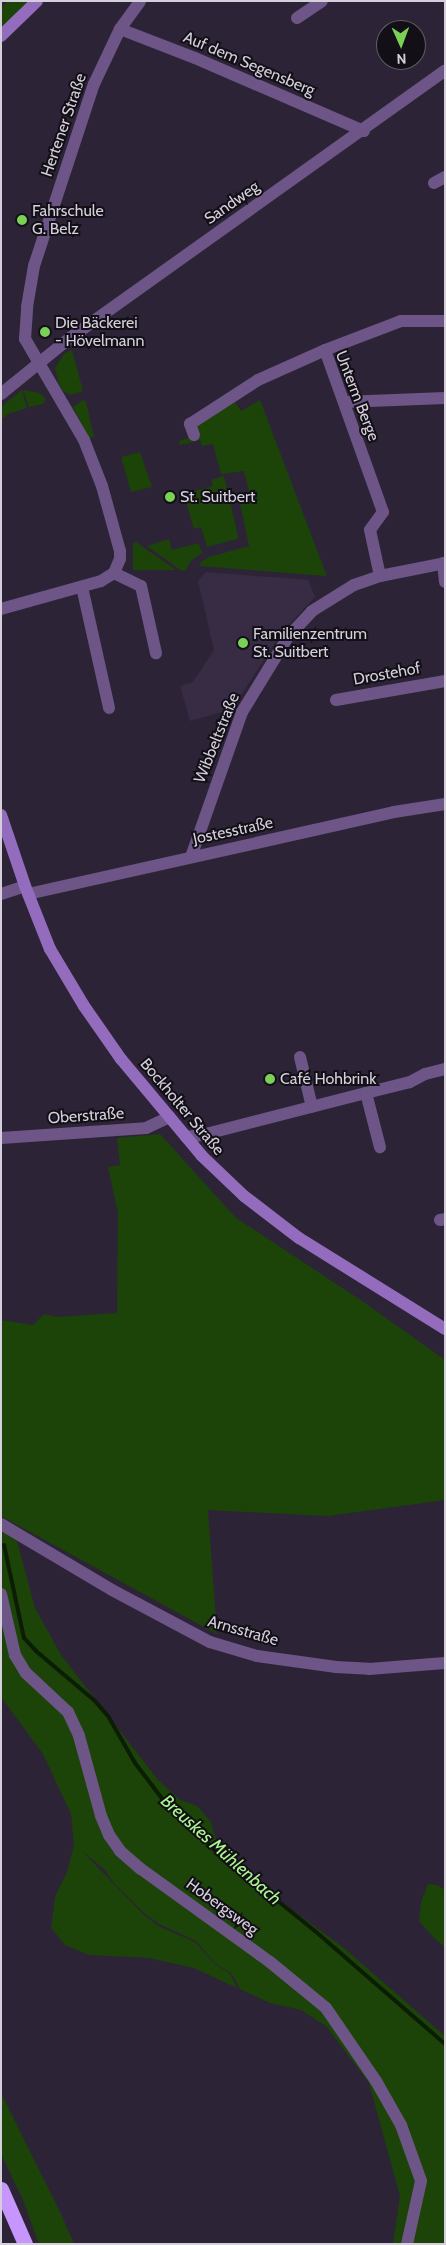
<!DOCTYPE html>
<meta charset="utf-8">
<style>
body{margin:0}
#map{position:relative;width:446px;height:2245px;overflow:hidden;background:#2c2436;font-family:Cabin,sans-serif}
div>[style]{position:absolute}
.built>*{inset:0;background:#372c44}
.green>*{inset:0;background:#1c4308}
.stream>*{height:4px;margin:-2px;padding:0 2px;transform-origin:2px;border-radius:2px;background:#0b1d05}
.street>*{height:12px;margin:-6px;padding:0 6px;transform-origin:6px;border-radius:6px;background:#6d5588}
.secondary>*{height:12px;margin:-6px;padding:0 6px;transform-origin:6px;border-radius:6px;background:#946cbe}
.highway>*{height:15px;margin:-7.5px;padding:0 7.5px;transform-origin:7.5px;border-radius:7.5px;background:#c796fc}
.dots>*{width:14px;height:14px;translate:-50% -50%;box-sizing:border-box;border:2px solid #130f17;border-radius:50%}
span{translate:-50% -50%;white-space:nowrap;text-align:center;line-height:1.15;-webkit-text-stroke:4px #130f17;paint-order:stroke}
.street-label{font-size:16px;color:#d4cfdb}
.poi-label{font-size:16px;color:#d4cfdb}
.left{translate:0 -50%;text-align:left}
.water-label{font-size:18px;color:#abf88e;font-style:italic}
.frame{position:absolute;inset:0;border:2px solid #d4cfdb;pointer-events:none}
.north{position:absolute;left:376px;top:20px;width:50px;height:50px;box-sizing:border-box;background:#130f17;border:1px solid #605c65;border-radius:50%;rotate:178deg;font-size:14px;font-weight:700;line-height:20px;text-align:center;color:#d4cfdb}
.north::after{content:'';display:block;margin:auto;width:18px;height:22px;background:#7ad156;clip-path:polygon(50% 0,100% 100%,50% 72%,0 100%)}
</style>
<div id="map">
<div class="built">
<div style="clip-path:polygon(206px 572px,308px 580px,315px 597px,282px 632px,232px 709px,190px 721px,180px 686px,193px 682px,214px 650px,198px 581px)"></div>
</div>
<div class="green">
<div style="clip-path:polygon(8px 1px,30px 1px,1px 30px,1px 8px)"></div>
<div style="clip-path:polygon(72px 350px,83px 391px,71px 395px,63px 391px,58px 381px,55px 368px,64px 354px)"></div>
<div style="clip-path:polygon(22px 390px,27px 408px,8px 414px,1px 419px,1px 407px)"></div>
<div style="clip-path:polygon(23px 390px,40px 393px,46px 399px,43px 404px,29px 407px)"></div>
<div style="clip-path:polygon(83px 400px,86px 402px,94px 437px,89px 438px,73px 407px)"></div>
<div style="clip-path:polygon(260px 400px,326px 574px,326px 576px,199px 566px,201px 562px,209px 557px,249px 546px,238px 494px,249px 491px,244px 471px,221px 474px,213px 444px,202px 446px,200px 440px,180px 445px,179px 441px,196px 436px,195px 426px,235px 402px,241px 411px)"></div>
<div style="clip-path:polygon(140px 452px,152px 487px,131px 492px,121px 457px)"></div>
<div style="clip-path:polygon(224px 476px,238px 536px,237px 539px,207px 547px,201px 527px,194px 529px,184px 494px,213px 486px,211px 480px)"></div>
<div style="clip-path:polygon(169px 539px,172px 550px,199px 543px,202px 553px,191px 561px,186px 570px,182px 571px,147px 546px)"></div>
<div style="clip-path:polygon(136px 542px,176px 570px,133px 570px,133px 543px)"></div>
<div style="clip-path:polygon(160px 1134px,235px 1217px,365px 1303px,445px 1360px,445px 1500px,328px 1516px,208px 1510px,217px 1634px,1px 1516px,1px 1320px,33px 1325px,44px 1314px,56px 1317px,117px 1313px,118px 1213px,108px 1167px,120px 1165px,117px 1138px)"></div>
<div style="clip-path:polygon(7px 1532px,17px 1541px,35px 1608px,61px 1655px,158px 1780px,180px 1800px,197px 1806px,211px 1822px,219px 1851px,261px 1887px,344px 1948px,445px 2036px,445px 2244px,393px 2244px,400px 2196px,369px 2083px,326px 2026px,301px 2010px,270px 2003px,240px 1989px,232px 1974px,214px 1962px,196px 1941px,159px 1924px,143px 1912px,113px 1882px,105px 1870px,82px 1851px,142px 1913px,158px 1926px,195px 1942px,213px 1962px,230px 1974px,237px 1988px,194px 1968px,149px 1958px,89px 1955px,65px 1945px,51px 1928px,55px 1897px,67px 1872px,74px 1845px,71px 1814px,43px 1754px,1px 1697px,1px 1534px)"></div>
<div style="clip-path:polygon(428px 1884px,437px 1885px,445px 1890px,445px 1947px,434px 1938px,419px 1921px,421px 1902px)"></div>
<div style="clip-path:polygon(1px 2093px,61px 2214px,74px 2244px,39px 2244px,23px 2200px,1px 2154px)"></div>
</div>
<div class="stream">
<div style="left:4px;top:1545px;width:95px;rotate:77.9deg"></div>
<div style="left:24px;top:1638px;width:18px;rotate:47deg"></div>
<div style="left:36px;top:1651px;width:77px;rotate:40.3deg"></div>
<div style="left:95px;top:1701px;width:20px;rotate:49deg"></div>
<div style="left:108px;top:1716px;width:54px;rotate:60.1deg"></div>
<div style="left:135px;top:1763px;width:48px;rotate:52.7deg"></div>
<div style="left:164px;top:1801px;width:69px;rotate:43.8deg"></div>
<div style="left:214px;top:1849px;width:130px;rotate:39.1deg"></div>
<div style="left:315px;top:1931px;width:172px;rotate:41deg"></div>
</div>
<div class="street">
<div style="left:297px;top:18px;width:30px;rotate:-34deg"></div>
<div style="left:120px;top:29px;width:80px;rotate:21.1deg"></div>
<div style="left:195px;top:58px;width:184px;rotate:23.4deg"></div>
<div style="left:434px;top:183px;width:13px;rotate:-29deg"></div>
<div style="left:325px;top:350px;width:81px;rotate:-20.9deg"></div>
<div style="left:401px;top:321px;width:44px"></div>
<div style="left:1px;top:394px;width:49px;rotate:-39.2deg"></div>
<div style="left:39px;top:363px;width:28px;rotate:-120deg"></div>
<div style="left:25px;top:339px;width:32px;rotate:-86deg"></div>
<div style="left:27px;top:307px;width:42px;rotate:-80.3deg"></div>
<div style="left:34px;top:266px;width:192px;rotate:-71.8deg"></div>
<div style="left:94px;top:84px;width:61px;rotate:-64.7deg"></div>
<div style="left:120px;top:29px;width:34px;rotate:-54deg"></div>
<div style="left:344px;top:402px;width:101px;rotate:-2.3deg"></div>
<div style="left:194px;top:435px;width:12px;rotate:-110deg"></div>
<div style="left:190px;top:424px;width:81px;rotate:-32.9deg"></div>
<div style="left:258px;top:380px;width:73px;rotate:-24.1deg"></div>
<div style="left:325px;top:350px;width:172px;rotate:70.3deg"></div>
<div style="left:383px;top:512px;width:22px;rotate:126deg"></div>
<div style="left:370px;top:530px;width:47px;rotate:77.7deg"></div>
<div style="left:443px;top:563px;width:19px;rotate:84deg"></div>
<div style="left:114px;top:573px;width:30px;rotate:26deg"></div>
<div style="left:141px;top:586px;width:69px;rotate:77.4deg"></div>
<div style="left:82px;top:587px;width:124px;rotate:77.4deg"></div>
<div style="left:1px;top:609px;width:104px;rotate:-15.6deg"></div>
<div style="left:101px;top:581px;width:15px;rotate:-32deg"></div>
<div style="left:114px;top:573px;width:15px;rotate:-67deg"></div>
<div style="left:120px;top:559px;width:8px;rotate:-90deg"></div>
<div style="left:120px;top:551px;width:67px;rotate:-105.5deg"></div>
<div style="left:102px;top:486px;width:49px;rotate:-111.4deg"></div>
<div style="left:84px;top:440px;width:89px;rotate:-120.3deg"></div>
<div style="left:39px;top:363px;width:40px;rotate:-39deg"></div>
<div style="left:70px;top:338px;width:460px;rotate:-35.5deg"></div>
<div style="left:336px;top:700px;width:111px;rotate:-9.9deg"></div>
<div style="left:191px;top:857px;width:154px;rotate:-70.6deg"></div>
<div style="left:242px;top:712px;width:88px;rotate:-58.5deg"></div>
<div style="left:288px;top:637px;width:35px;rotate:-47deg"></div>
<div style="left:312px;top:611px;width:49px;rotate:-31.8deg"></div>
<div style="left:354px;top:585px;width:28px;rotate:-19deg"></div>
<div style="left:380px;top:576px;width:66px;rotate:-11.3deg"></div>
<div style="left:1px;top:894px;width:25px;rotate:-18deg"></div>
<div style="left:28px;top:894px;width:375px;rotate:-12.6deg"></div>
<div style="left:394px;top:812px;width:52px;rotate:-8.9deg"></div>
<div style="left:300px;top:1057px;width:51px;rotate:76.5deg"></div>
<div style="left:366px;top:1093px;width:56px;rotate:75.5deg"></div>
<div style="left:186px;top:1137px;width:16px;rotate:-7deg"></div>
<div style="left:202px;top:1135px;width:169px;rotate:-14.4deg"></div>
<div style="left:366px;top:1093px;width:45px;rotate:-14deg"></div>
<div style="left:410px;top:1082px;width:17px;rotate:-28deg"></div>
<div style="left:425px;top:1074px;width:21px;rotate:-14deg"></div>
<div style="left:1px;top:1138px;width:145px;rotate:-3.9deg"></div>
<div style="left:146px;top:1128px;width:26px;rotate:-25deg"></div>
<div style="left:440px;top:1220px;width:5px;rotate:-11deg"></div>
<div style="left:1px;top:1524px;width:129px;rotate:30.7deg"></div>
<div style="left:112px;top:1590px;width:111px;rotate:28deg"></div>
<div style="left:210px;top:1642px;width:49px;rotate:16.6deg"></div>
<div style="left:257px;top:1656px;width:80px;rotate:7.9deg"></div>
<div style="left:336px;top:1667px;width:33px;rotate:3deg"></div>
<div style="left:369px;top:1669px;width:76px;rotate:-4.5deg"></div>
<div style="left:1px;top:1594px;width:63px;rotate:77.1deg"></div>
<div style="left:15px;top:1655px;width:21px;rotate:59deg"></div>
<div style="left:26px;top:1673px;width:57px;rotate:42.9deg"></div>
<div style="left:68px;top:1712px;width:26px;rotate:65deg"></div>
<div style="left:79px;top:1736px;width:83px;rotate:74.6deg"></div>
<div style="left:101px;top:1816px;width:21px;rotate:67deg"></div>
<div style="left:109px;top:1835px;width:19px;rotate:55deg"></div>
<div style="left:120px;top:1851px;width:28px;rotate:41deg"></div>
<div style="left:141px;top:1869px;width:159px;rotate:35.8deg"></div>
<div style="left:270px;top:1962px;width:72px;rotate:39.4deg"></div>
<div style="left:326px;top:2008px;width:88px;rotate:55.6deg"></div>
<div style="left:376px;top:2081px;width:51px;rotate:60.4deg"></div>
<div style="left:401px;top:2125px;width:59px;rotate:70.3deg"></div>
<div style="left:421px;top:2181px;width:65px;rotate:102.5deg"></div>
</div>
<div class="secondary">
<div style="left:1px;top:36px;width:50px;rotate:-44.2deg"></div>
<div style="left:1px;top:815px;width:75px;rotate:71.3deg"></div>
<div style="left:25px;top:886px;width:68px;rotate:68.4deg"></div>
<div style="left:50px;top:949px;width:66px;rotate:59.2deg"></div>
<div style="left:84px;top:1006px;width:65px;rotate:55.1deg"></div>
<div style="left:121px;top:1059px;width:126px;rotate:50.1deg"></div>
<div style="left:202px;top:1156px;width:58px;rotate:43.6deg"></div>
<div style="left:244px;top:1196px;width:69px;rotate:37.4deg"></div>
<div style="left:299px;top:1238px;width:172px;rotate:31.9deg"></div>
</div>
<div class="highway">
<div style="left:1px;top:2189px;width:60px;rotate:66.4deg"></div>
</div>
<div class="dots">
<div style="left:22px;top:220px;background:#7ad156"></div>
<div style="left:45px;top:332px;background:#7ad156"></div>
<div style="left:170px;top:497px;background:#7ad156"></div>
<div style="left:243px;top:643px;background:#7ad156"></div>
<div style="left:270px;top:1079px;background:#7ad156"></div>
</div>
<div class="street-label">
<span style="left:249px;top:64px;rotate:23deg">Auf dem Segensberg</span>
<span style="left:64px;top:125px;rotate:-71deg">Hertener Straße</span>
<span style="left:232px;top:203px;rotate:-35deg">Sandweg</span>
<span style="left:357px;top:396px;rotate:69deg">Unterm Berge</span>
<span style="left:387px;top:674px;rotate:-10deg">Drostehof</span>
<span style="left:217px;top:738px;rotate:-68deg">Wibbeltstraße</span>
<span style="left:233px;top:831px;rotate:-12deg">Jostesstraße</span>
<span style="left:182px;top:1107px;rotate:50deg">Bockholter Straße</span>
<span style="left:86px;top:1116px;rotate:-4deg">Oberstraße</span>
<span style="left:243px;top:1631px;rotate:16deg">Arnsstraße</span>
<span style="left:222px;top:1907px;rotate:36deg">Hobergsweg</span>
</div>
<div class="poi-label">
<span class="left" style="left:32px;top:220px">Fahrschule<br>G. Belz</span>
<span class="left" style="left:55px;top:332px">Die Bäckerei<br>- Hövelmann</span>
<span class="left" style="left:180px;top:497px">St. Suitbert</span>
<span class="left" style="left:253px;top:643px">Familienzentrum<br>St. Suitbert</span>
<span class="left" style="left:280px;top:1079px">Café Hohbrink</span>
</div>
<div class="water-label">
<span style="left:221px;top:1850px;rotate:42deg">Breuskes Mühlenbach</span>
</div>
<div class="frame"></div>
<div class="north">N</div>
</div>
